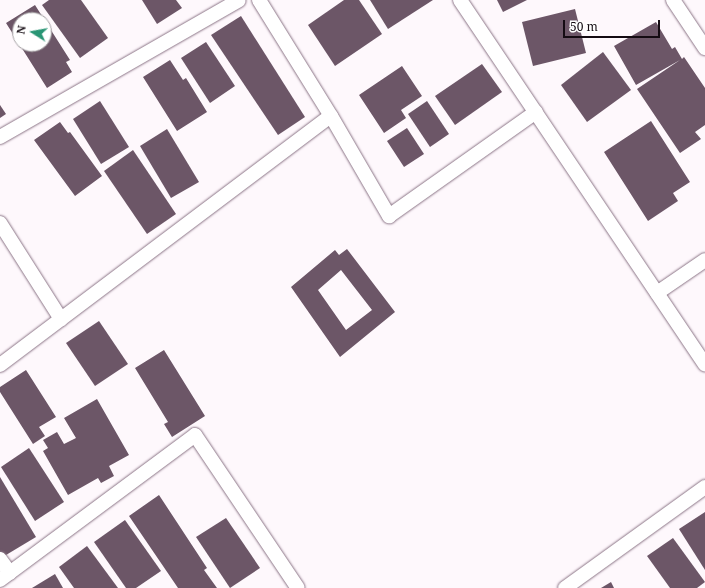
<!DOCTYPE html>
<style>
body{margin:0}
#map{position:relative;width:705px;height:588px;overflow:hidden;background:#fef8fc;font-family:"Noto Serif",serif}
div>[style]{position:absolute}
.building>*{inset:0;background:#6c5667}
.roads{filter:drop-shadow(0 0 1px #8c7587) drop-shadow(0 0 1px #8c7587)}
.minor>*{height:14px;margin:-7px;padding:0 7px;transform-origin:7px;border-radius:7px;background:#fff}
span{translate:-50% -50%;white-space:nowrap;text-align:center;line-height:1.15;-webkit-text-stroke:4px #fff;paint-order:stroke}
.north{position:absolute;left:12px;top:12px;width:40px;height:40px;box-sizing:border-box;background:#fff;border:1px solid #a19da0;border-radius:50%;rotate:281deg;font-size:11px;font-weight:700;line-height:16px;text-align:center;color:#140b12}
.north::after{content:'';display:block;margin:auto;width:14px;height:18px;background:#299574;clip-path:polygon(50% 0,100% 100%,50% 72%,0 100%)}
.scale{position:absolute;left:563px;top:20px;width:97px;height:18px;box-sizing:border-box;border:2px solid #140b12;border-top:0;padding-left:5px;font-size:12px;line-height:14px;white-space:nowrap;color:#140b12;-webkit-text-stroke:3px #fff;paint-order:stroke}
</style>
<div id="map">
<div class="building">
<div style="clip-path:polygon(49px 0,81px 0,108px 38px,80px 58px,42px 5px)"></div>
<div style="clip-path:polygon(142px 0,176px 0,182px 8px,157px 24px)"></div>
<div style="clip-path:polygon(344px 0,359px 0,382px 34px,335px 66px,308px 25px)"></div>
<div style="clip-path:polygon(370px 0,433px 0,388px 29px)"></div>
<div style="clip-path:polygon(497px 0,527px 0,503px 12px)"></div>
<div style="clip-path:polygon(evenodd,35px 5px,70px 60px,66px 62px,72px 72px,47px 88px,6px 23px,35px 5px,20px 20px,44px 20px,44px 44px,20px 44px,20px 20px)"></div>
<div style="clip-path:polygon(575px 9px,586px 53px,533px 66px,522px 22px)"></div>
<div style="clip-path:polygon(241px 16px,305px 117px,278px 135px,211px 35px)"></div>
<div style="clip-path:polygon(656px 22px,672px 49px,675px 47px,682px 59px,684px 57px,705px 88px,705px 125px,695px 132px,701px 139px,680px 153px,637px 89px,680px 60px,636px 85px,614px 46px)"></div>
<div style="clip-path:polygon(206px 42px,235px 86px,210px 103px,181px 58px)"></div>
<div style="clip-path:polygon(603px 52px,631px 90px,587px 122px,561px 85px)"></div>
<div style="clip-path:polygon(170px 60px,183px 80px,186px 78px,207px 112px,177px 131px,143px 77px)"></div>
<div style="clip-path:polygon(482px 64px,502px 92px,455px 125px,435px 96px)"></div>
<div style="clip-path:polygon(402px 66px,422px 96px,401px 110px,406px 118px,384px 133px,359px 95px)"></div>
<div style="clip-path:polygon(100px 101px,129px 147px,101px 164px,73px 119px)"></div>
<div style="clip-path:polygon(427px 101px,449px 134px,430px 147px,408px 114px)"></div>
<div style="clip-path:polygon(0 105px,6px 114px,0 118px)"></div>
<div style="clip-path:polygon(651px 121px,690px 182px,673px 193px,678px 201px,648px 221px,604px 152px)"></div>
<div style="clip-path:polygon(60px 122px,68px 133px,70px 132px,102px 176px,75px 196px,34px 140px)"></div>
<div style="clip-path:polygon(407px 128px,424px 154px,404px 167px,387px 141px)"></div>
<div style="clip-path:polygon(167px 129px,199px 182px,171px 198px,140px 146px)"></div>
<div style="clip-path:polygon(133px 150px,176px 214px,147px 234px,104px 171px)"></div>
<div style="clip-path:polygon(evenodd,347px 249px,395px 312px,340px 357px,291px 287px,335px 250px,339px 255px,347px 249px,341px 270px,372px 310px,346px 330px,318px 290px,341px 270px)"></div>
<div style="clip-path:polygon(99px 321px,128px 364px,95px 386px,66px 343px)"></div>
<div style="clip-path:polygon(164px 350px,205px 416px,172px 437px,164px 424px,168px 422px,135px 368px)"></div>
<div style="clip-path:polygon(26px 370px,56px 417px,39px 427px,45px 436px,33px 444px,0 392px,0 387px)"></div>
<div style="clip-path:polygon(97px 399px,129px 455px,109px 466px,114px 476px,101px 483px,98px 478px,68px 495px,43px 451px,48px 448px,43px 440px,57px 432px,64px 444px,76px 438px,64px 418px)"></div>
<div style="clip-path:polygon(29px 448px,64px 502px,35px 521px,1px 467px)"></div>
<div style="clip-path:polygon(0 477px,36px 537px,1px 558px,0 557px)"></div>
<div style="clip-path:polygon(159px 495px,207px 568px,204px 570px,217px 588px,178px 588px,129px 516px)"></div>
<div style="clip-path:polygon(705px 512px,705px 570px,679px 529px)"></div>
<div style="clip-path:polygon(226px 518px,260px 568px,230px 588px,196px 537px)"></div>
<div style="clip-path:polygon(125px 520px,161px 571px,136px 588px,126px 588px,94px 542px)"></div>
<div style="clip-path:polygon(673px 538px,705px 582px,697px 588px,670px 588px,647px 556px)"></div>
<div style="clip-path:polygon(87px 546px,118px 588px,74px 588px,59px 567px)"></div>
<div style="clip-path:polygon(55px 574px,63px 588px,32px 588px)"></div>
<div style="clip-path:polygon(611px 582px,614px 588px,601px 588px)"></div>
</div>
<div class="roads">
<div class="minor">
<div style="left:259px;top:0;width:137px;rotate:58.2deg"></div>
<div style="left:331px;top:116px;width:116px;rotate:59.9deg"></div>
<div style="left:389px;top:216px;width:180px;rotate:-35.3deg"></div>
<div style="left:460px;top:0;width:439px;rotate:56.1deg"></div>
<div style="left:673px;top:0;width:58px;rotate:56.3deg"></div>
<div style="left:0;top:137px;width:275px;rotate:-29.8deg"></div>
<div style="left:0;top:223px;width:114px;rotate:57.6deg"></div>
<div style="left:657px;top:293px;width:58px;rotate:-34.5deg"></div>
<div style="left:0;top:365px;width:414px;rotate:-37deg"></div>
<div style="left:0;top:559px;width:17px;rotate:54deg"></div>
<div style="left:0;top:580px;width:243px;rotate:-36.6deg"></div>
<div style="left:195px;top:435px;width:184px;rotate:56.1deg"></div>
<div style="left:565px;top:588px;width:173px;rotate:-35.8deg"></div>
</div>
</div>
<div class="north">N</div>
<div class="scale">50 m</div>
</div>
